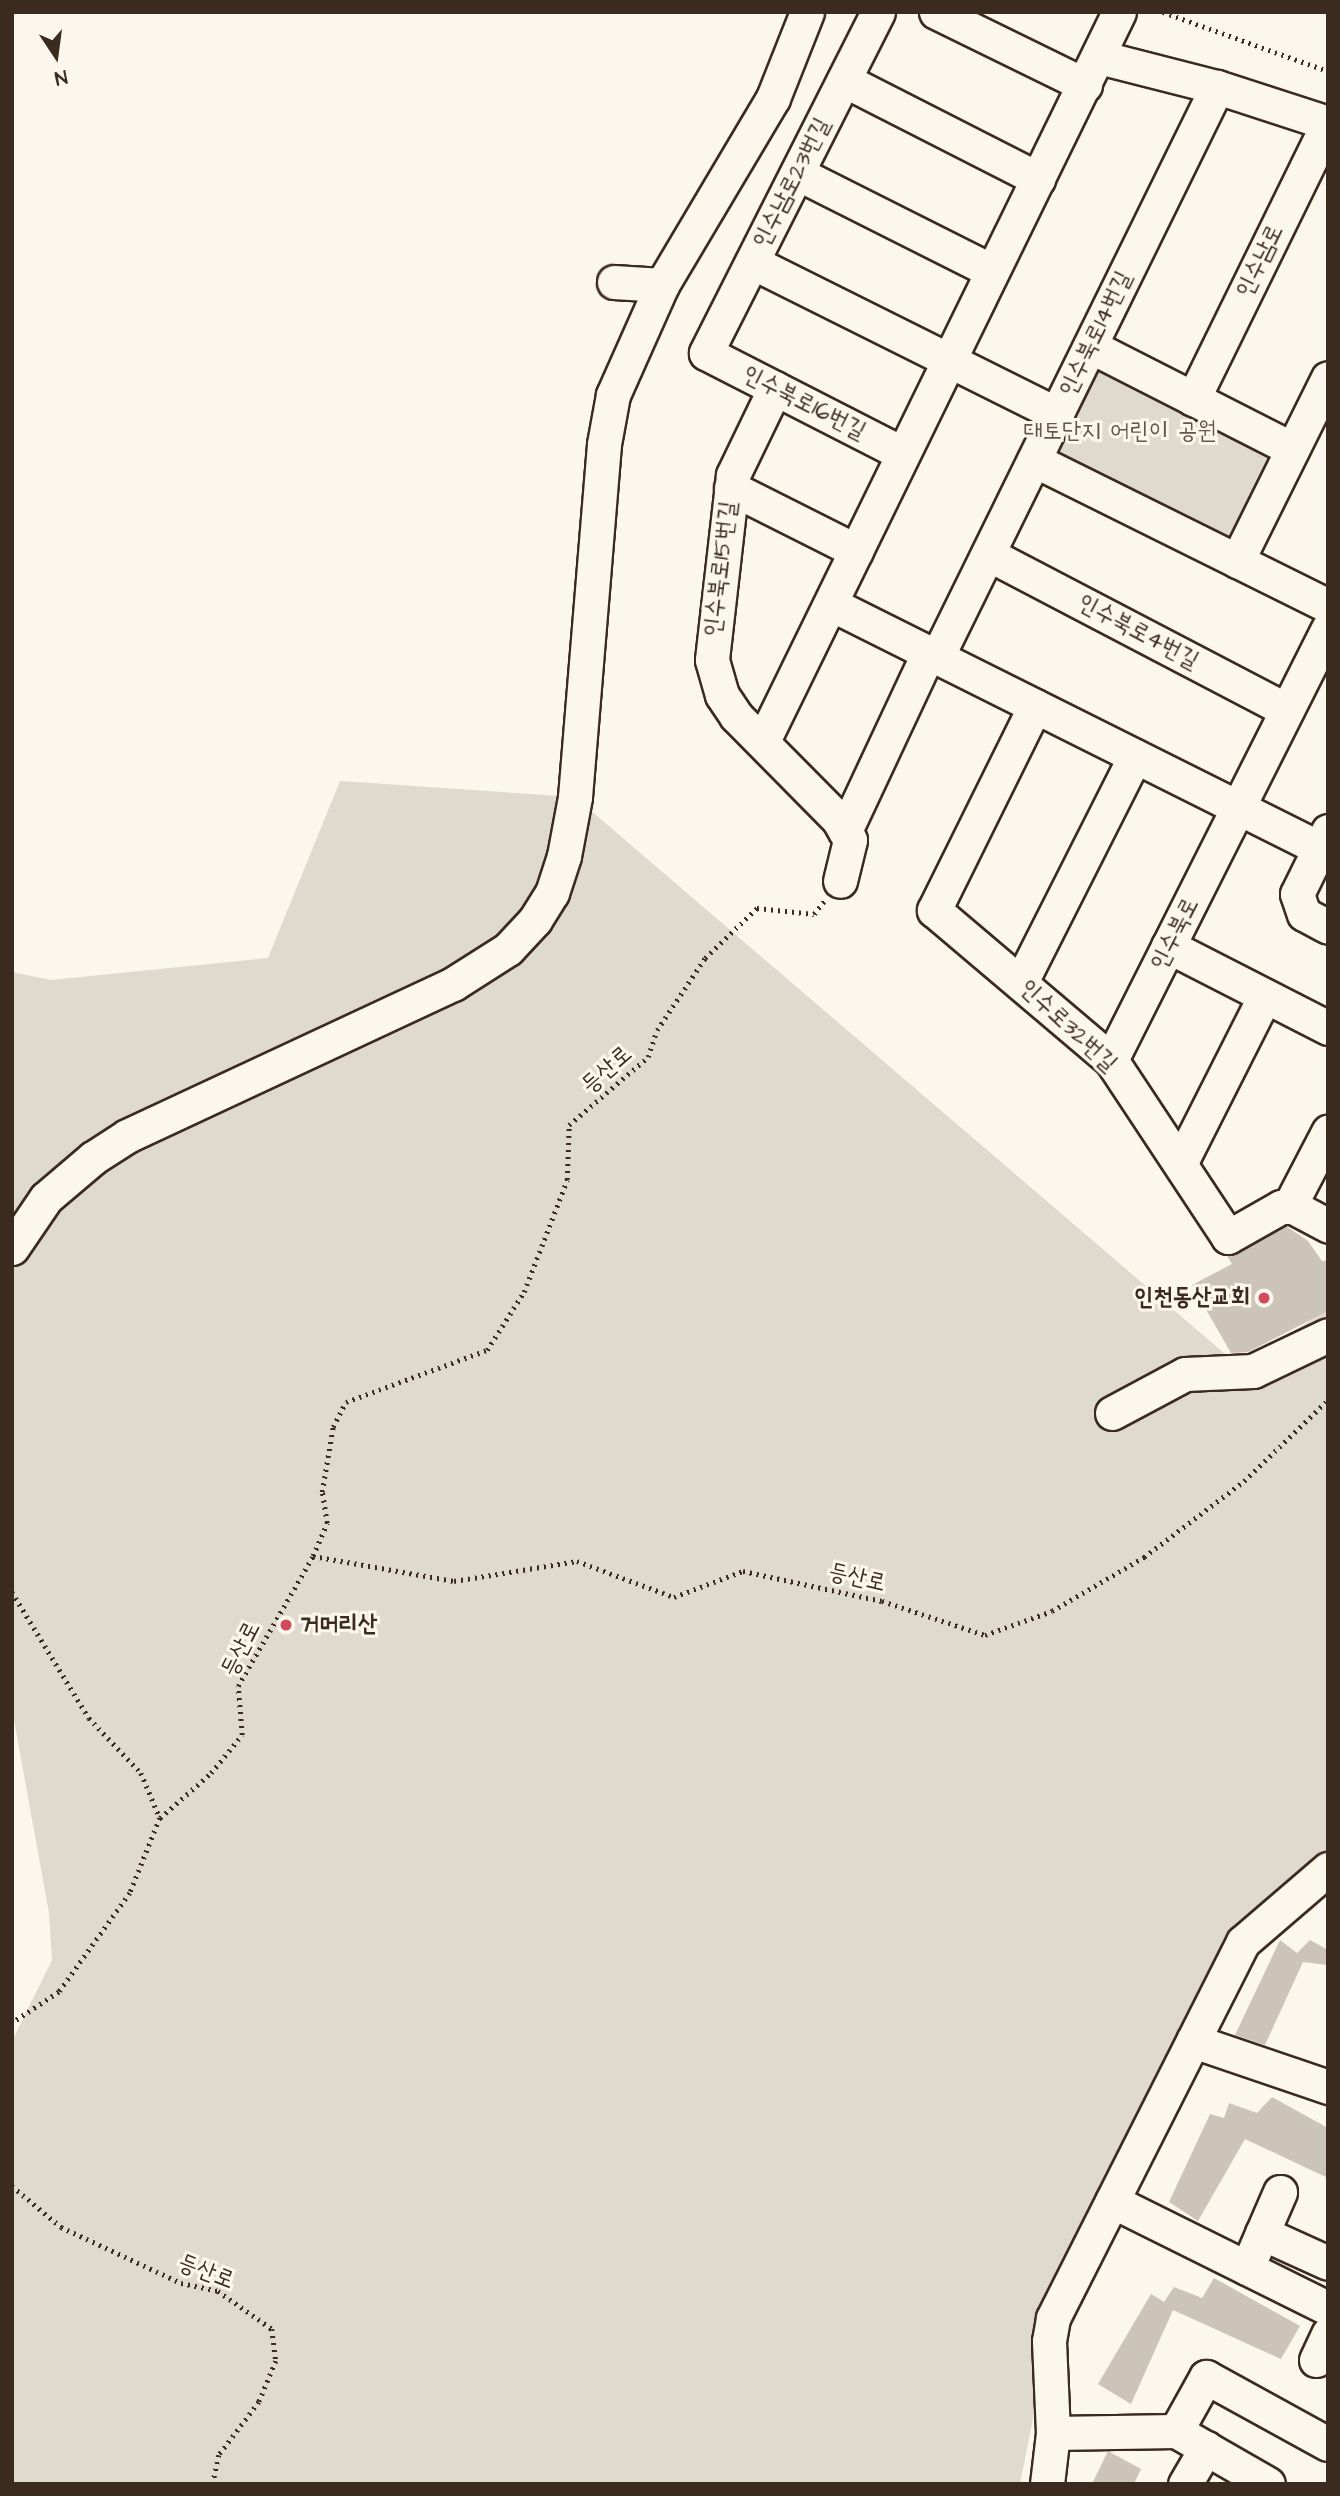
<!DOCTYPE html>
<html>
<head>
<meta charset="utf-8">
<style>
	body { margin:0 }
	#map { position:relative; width:1340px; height:2496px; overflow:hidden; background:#fbf7ec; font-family:"Architects Daughter","Poor Story",sans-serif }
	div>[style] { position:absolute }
	.green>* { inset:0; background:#dfd9ce; transform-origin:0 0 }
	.building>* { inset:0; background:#ccc4b9 }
	.path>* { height:4.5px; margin-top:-2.25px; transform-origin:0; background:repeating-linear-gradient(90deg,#3b2a1e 0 2px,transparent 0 7px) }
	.roads { filter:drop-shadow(2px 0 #3b2a1e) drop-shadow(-2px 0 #3b2a1e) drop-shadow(0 2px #3b2a1e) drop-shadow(0 -2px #3b2a1e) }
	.minor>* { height:33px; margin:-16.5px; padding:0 16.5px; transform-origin:16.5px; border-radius:16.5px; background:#fbf7ec }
	.dots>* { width:19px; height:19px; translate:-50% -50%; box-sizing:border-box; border:4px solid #fbf7ec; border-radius:50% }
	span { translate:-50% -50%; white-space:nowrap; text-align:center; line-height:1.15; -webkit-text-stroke:6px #fbf7ec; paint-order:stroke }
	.street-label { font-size:24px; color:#3b2a1e }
	.park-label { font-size:24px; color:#64564a }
	.poi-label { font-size:24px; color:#3b2a1e; font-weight:700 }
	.right { translate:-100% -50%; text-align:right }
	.left { translate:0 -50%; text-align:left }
	.frame { position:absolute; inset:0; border:14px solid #3b2a1e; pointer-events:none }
	.north { position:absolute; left:21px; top:21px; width:70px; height:70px; -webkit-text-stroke:5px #fbf7ec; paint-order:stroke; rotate:167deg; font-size:19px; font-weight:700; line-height:28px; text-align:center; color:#3b2a1e }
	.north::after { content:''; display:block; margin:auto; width:24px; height:32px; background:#3b2a1e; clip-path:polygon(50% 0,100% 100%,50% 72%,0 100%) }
</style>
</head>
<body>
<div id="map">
	<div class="green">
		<i style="left:1090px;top:346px;width:227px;height:127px;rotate:27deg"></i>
		<i style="clip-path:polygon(340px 781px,575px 797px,1238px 1365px,1328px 1310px,1328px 1876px,1259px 1928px,1053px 2318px,1020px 2484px,12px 2484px,12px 2041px,52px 1960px,49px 1913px,12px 1709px,12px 972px,51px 980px,268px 958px)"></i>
	</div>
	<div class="building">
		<i style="clip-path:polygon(1286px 1226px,1308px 1241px,1322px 1261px,1328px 1260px,1328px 1311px,1248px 1352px,1231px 1353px,1192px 1285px,1232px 1264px,1227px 1256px)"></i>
		<i style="clip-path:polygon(1280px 1940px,1297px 1953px,1310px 1940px,1328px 1950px,1328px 1965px,1303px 1962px,1265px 2045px,1235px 2035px)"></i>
		<i style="clip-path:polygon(1272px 2097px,1328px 2128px,1328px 2178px,1245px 2139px,1198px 2221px,1169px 2202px,1210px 2114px,1224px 2118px,1229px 2103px,1257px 2113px)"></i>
		<i style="clip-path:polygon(1214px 2278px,1300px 2326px,1281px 2359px,1173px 2310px,1131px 2404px,1098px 2384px,1151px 2294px,1164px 2302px,1174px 2287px,1202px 2298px)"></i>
		<i style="clip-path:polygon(1108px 2451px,1141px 2469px,1134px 2484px,1092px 2484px)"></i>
	</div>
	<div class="path">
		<i style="left:1163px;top:12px;width:175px;rotate:19.7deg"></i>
		<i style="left:313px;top:1556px;width:36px;rotate:-67deg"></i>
		<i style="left:327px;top:1523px;width:31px;rotate:-99deg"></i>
		<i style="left:322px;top:1492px;width:66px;rotate:-80.4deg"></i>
		<i style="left:333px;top:1427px;width:28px;rotate:-63deg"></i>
		<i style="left:346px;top:1402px;width:150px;rotate:-20.2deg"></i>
		<i style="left:487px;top:1350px;width:69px;rotate:-57.5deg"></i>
		<i style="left:524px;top:1292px;width:120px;rotate:-69deg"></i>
		<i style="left:567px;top:1180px;width:55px;rotate:-87.9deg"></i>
		<i style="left:569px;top:1125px;width:104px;rotate:-40.7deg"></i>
		<i style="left:648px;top:1057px;width:28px;rotate:-72deg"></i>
		<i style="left:657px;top:1030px;width:87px;rotate:-56.3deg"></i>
		<i style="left:705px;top:958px;width:72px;rotate:-43.9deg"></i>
		<i style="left:757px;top:908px;width:57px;rotate:6deg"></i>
		<i style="left:814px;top:914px;width:18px;rotate:-52deg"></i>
		<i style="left:12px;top:1592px;width:148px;rotate:58.6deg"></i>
		<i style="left:89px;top:1718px;width:76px;rotate:46.6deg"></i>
		<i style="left:141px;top:1773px;width:49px;rotate:67.1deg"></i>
		<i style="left:160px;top:1818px;width:81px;rotate:111.8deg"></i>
		<i style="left:130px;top:1893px;width:122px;rotate:125.6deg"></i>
		<i style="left:59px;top:1992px;width:56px;rotate:146.6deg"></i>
		<i style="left:160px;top:1818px;width:68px;rotate:-41.4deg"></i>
		<i style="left:211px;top:1773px;width:49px;rotate:-50.8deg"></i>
		<i style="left:242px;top:1735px;width:49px;rotate:-94.7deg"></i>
		<i style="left:238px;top:1686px;width:150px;rotate:-60deg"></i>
		<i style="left:313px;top:1556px;width:143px;rotate:10.1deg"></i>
		<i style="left:454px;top:1581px;width:125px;rotate:-9.2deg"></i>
		<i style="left:577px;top:1561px;width:103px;rotate:20.4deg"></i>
		<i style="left:674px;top:1597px;width:74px;rotate:-20.6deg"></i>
		<i style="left:743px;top:1571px;width:142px;rotate:12.2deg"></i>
		<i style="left:882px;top:1601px;width:108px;rotate:18.3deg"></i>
		<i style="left:985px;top:1635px;width:71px;rotate:-19.7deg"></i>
		<i style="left:1052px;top:1611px;width:107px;rotate:-30.4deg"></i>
		<i style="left:1144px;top:1557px;width:126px;rotate:-37.2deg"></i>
		<i style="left:1244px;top:1481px;width:117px;rotate:-44deg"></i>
		<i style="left:12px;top:2186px;width:64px;rotate:39.9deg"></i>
		<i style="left:61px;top:2227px;width:132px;rotate:25deg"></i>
		<i style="left:181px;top:2283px;width:38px;rotate:12deg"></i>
		<i style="left:218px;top:2291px;width:66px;rotate:35.1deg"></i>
		<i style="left:272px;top:2329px;width:32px;rotate:83deg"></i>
		<i style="left:276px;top:2361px;width:44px;rotate:112.5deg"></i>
		<i style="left:259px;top:2402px;width:66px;rotate:127deg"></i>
		<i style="left:219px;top:2455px;width:30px;rotate:102deg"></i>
	</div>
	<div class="roads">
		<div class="minor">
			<i style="left:878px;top:12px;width:382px;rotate:116.8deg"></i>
			<i style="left:706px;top:353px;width:219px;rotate:27.1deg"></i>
			<i style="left:936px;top:12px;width:166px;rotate:26.1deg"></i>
			<i style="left:1099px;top:57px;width:122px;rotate:14.3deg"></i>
			<i style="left:1217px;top:87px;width:117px;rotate:18deg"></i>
			<i style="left:844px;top:80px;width:218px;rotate:27deg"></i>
			<i style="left:797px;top:173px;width:218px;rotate:26.7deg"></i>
			<i style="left:752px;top:262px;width:341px;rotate:26.5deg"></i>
			<i style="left:614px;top:282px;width:48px;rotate:3.6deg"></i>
			<i style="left:1090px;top:346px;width:227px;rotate:27deg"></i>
			<i style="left:775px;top:388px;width:97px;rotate:115.8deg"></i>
			<i style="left:733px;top:475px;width:186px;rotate:96.5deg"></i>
			<i style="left:712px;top:660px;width:36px;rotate:74deg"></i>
			<i style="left:722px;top:695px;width:25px;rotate:56deg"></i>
			<i style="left:736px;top:716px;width:145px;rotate:45.3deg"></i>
			<i style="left:838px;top:819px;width:24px;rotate:60deg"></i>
			<i style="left:850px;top:840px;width:42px;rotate:103.7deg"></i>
			<i style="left:1193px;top:399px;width:307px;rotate:-63.9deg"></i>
			<i style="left:1034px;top:460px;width:328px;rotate:26.4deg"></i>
			<i style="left:731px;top:488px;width:140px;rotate:26.7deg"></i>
			<i style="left:988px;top:554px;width:337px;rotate:27.6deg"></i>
			<i style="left:1237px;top:561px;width:204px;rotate:-63.6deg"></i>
			<i style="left:831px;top:604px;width:546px;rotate:26.57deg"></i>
			<i style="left:937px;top:657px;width:635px;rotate:-63.84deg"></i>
			<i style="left:1035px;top:706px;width:228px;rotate:116.3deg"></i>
			<i style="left:934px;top:910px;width:232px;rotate:40.3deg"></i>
			<i style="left:1111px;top:1060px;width:212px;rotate:56.5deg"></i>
			<i style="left:1228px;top:1237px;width:61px;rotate:-29.5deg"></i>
			<i style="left:1281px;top:1207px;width:12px"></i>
			<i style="left:1293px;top:1207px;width:40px;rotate:28deg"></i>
			<i style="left:763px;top:741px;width:811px;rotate:-63.97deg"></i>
			<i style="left:845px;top:831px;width:198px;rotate:-64.9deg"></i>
			<i style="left:1328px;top:831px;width:70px;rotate:116.2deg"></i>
			<i style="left:1297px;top:894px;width:21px;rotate:71deg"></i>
			<i style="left:1304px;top:914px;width:27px;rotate:28deg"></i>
			<i style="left:1168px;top:946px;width:180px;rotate:27.1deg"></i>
			<i style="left:1021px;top:982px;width:253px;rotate:-63.2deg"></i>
			<i style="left:1111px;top:1060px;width:483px;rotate:-63.3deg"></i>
			<i style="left:1181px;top:1162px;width:186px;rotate:-63.2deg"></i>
			<i style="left:1289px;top:1207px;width:85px;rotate:-62.5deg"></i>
			<i style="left:12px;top:1248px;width:60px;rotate:-55.8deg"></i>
			<i style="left:46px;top:1198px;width:62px;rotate:-40.4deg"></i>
			<i style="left:93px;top:1158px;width:40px;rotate:-32.9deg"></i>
			<i style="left:127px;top:1136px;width:360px;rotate:-25deg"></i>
			<i style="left:453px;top:984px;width:65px;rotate:-32.5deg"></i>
			<i style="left:508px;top:949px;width:40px;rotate:-47deg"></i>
			<i style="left:535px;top:920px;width:32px;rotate:-58deg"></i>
			<i style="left:552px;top:893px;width:39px;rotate:-72deg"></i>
			<i style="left:564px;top:856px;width:60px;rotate:-79.4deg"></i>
			<i style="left:575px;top:797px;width:354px;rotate:-85.3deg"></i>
			<i style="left:604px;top:444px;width:50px;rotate:-79.6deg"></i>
			<i style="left:613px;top:395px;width:120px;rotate:-66deg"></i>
			<i style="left:662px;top:285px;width:217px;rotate:-59.3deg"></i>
			<i style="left:773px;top:98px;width:92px;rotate:-68.4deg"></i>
			<i style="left:1112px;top:1413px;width:83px;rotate:-28.1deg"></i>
			<i style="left:1185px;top:1374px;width:68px;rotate:-2.5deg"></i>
			<i style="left:1253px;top:1371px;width:83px;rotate:-25.6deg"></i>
			<i style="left:1193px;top:2041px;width:143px;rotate:18.8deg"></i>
			<i style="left:1112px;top:2201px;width:241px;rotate:26.4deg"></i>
			<i style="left:1262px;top:2233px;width:72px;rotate:24.4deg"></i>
			<i style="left:1247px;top:2268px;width:83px;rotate:-66.5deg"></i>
			<i style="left:1316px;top:2360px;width:29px;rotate:-65deg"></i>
			<i style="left:1176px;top:2431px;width:62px;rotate:-60.9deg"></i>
			<i style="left:1206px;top:2377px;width:139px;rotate:28.8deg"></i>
			<i style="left:1053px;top:2433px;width:123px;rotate:-0.9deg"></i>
			<i style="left:1176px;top:2431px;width:106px;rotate:29.9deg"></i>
			<i style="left:1047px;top:2484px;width:51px;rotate:-83.3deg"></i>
			<i style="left:1053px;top:2433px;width:92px;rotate:-92.5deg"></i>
			<i style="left:1049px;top:2341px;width:23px;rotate:-80deg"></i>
			<i style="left:1053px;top:2318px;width:421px;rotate:-63.2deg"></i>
			<i style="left:1243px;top:1942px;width:112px;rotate:-40.7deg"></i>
			<i style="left:1185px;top:2484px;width:42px;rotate:-59.7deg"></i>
		</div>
	</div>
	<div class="dots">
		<i style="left:1264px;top:1298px;background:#d1495b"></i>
		<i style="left:286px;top:1625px;background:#d1495b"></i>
	</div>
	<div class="street-label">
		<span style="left:792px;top:183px;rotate:-63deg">인수남로23번길</span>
		<span style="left:1260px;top:261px;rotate:-64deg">인수남로</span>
		<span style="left:1096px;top:334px;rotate:-64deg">인수북로14번길</span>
		<span style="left:804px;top:403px;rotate:27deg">인수북로16번길</span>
		<span style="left:721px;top:569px;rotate:-83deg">인수북로15번길</span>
		<span style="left:1138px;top:632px;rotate:28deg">인수북로4번길</span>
		<span style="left:1175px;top:934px;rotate:-63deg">인수북로</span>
		<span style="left:1068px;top:1026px;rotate:43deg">인수로32번길</span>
		<span style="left:607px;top:1070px;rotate:-41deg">등산로</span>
		<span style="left:857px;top:1578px;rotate:13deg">등산로</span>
		<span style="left:241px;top:1649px;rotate:-63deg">등산로</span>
		<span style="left:206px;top:2272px;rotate:21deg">등산로</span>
	</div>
	<div class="park-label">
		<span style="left:1120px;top:432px">대토단지 어린이 공원</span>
	</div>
	<div class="poi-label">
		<span class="right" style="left:1250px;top:1298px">인천동산교회</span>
		<span class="left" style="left:300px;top:1625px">거머리산</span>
	</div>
	<div class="frame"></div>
	<div class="north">N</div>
</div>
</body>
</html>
